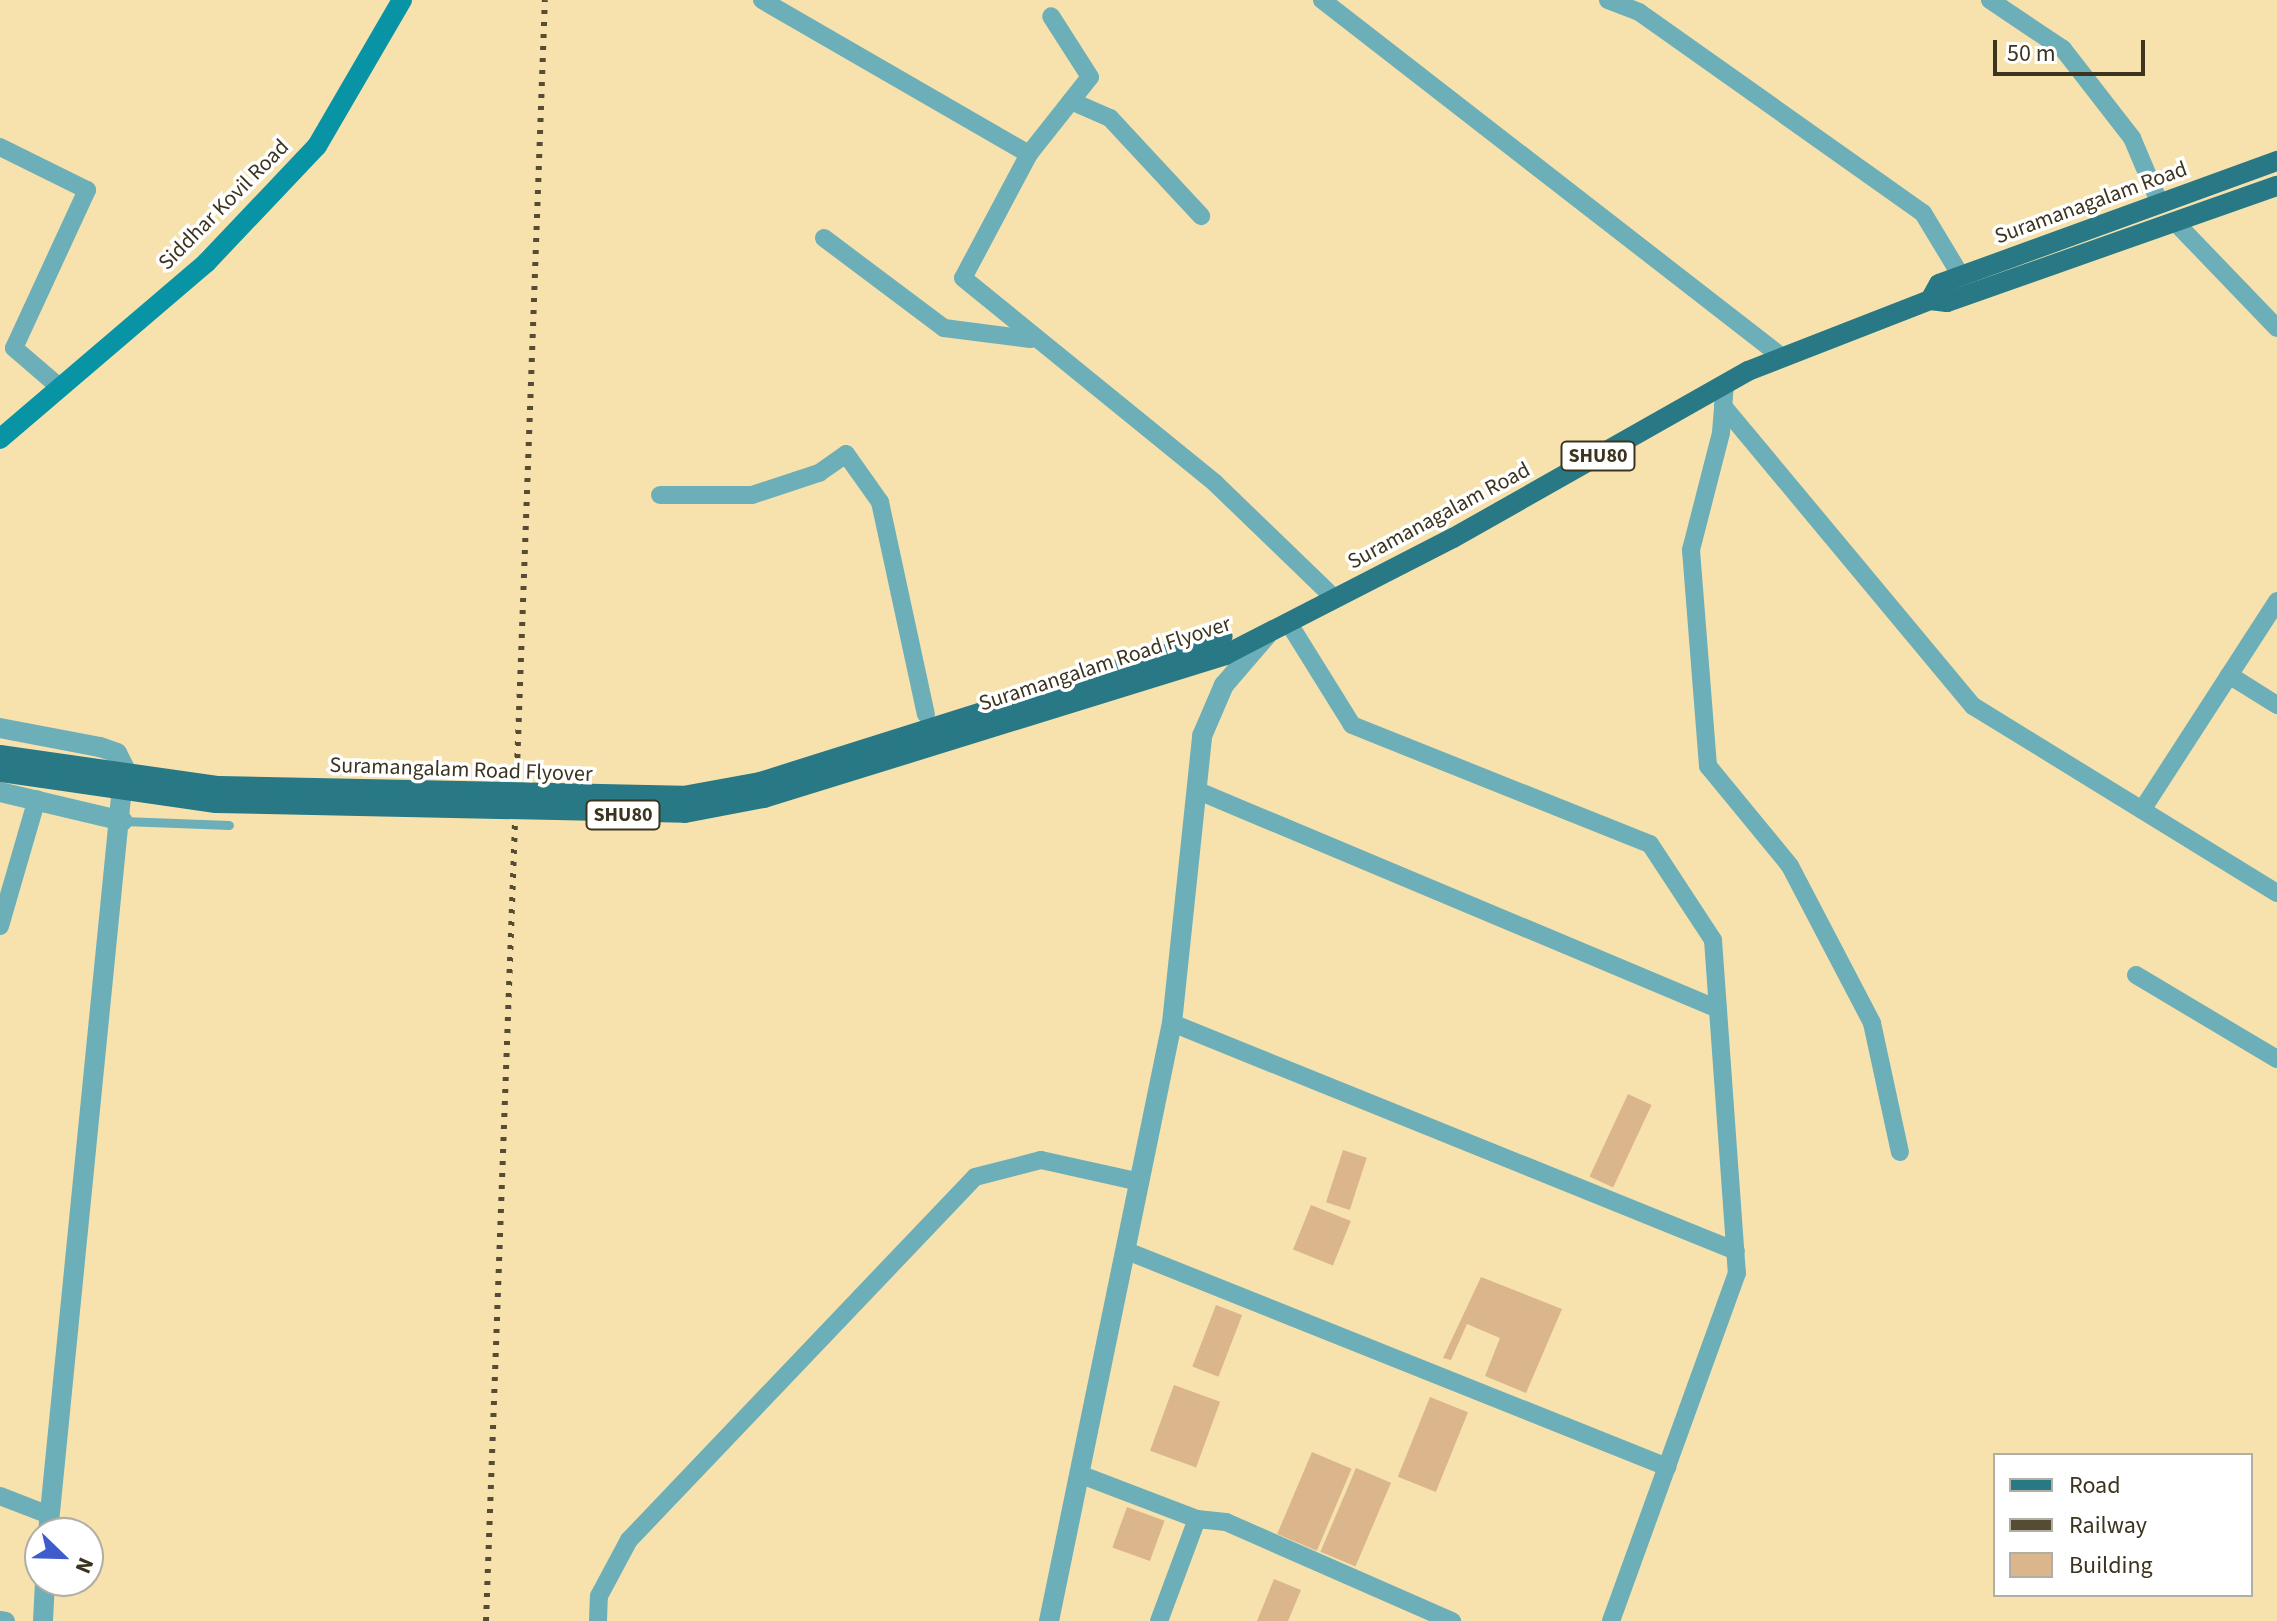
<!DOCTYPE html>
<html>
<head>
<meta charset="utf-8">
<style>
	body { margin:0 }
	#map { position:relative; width:2277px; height:1621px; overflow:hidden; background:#f7e2ae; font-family:"Source Sans 3",sans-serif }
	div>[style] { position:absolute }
	.building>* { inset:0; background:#dbb58c; transform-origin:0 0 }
	.service>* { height:9px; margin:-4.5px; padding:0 4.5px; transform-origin:4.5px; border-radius:4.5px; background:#6dafb9 }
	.minor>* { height:18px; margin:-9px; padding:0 9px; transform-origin:9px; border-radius:9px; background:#6dafb9 }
	.tertiary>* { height:20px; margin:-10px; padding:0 10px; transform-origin:10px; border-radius:10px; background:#6dafb9 }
	.secondary>* { height:20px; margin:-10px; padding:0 10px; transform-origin:10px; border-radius:10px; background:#0894a4 }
	.primary>* { height:20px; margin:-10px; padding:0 10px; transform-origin:10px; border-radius:10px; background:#287985 }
	.rail>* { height:6px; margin-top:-3px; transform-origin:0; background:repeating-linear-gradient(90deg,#564c33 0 4px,transparent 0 12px) }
	.primary-bridge>* { height:20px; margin:-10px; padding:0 10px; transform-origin:10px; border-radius:10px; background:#287985 }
	span { translate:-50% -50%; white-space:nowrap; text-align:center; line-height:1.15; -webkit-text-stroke:7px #fff; paint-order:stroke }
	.shield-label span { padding:2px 6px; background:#fff; border:2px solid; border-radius:6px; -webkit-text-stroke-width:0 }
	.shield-label { font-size:20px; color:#3c341f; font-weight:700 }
	.street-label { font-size:22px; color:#3c341f }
	.legend { position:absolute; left:1993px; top:1453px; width:260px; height:144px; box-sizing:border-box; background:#fff; border:2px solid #b1aea5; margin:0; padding:10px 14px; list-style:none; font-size:24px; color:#3c341f }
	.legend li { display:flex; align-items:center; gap:16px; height:40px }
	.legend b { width:40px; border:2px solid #b1aea5 }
	.north { position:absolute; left:24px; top:1517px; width:80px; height:80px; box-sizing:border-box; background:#fff; border:2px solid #b1aea5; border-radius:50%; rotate:113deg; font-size:22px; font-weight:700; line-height:32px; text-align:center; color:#3c341f }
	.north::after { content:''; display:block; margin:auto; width:28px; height:36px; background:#3e5cce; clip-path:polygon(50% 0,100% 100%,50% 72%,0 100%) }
	.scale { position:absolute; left:1993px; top:40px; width:152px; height:36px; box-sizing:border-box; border:4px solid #3c341f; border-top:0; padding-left:10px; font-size:24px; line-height:28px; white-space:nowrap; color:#3c341f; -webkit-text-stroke:6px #fff; paint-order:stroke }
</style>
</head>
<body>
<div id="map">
	<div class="building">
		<i style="left:1628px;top:1094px;width:26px;height:91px;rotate:25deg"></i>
		<i style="left:1343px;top:1150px;width:25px;height:55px;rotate:18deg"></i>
		<i style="left:1311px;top:1205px;width:43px;height:48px;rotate:22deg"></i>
		<i style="clip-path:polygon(1481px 1277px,1562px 1309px,1526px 1393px,1485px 1376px,1500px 1338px,1467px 1324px,1451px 1360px,1443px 1358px)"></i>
		<i style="left:1216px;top:1305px;width:28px;height:66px;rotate:21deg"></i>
		<i style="left:1174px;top:1385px;width:49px;height:70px;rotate:20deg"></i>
		<i style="left:1430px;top:1397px;width:41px;height:86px;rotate:22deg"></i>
		<i style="left:1312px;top:1452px;width:43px;height:89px;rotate:23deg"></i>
		<i style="left:1356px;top:1468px;width:38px;height:91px;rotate:23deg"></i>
		<i style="left:1127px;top:1507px;width:40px;height:43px;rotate:20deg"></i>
		<i style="clip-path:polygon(1274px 1579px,1301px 1590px,1288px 1621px,1257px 1621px)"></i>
	</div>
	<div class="service">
		<i style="left:123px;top:821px;width:106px;rotate:2.2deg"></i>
	</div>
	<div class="minor">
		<i style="left:762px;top:0;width:308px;rotate:30deg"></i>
		<i style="left:1029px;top:154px;width:140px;rotate:118deg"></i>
		<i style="left:963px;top:278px;width:325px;rotate:39.1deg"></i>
		<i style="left:1215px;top:483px;width:167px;rotate:44deg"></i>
		<i style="left:1322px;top:0;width:582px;rotate:37.81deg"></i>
		<i style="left:1608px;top:0;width:33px;rotate:21deg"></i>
		<i style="left:1639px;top:12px;width:348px;rotate:35.3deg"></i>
		<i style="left:1923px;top:213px;width:74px;rotate:58.9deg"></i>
		<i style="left:1990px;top:0;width:88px;rotate:33.9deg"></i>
		<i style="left:2063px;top:49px;width:113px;rotate:52.2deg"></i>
		<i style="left:2132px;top:138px;width:72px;rotate:67deg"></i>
		<i style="left:1071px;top:101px;width:43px;rotate:23.6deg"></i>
		<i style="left:1110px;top:118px;width:134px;rotate:47.1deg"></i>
		<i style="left:0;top:147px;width:97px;rotate:26.3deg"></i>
		<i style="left:87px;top:190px;width:174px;rotate:114.8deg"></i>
		<i style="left:14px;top:348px;width:55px;rotate:40.6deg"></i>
		<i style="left:1029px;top:154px;width:98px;rotate:-51.6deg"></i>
		<i style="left:1090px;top:77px;width:72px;rotate:-122.6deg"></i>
		<i style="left:2175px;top:222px;width:147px;rotate:46.1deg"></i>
		<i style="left:824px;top:238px;width:150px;rotate:36.9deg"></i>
		<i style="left:944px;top:328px;width:87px;rotate:7.3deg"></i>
		<i style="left:1725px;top:384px;width:49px;rotate:94.7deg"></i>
		<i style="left:1721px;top:433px;width:121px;rotate:104.4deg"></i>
		<i style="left:1691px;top:550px;width:217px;rotate:85.5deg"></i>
		<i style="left:1708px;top:766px;width:129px;rotate:50.6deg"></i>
		<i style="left:1790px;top:866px;width:177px;rotate:62.4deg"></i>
		<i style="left:1872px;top:1023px;width:132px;rotate:77.8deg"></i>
		<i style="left:1723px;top:406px;width:391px;rotate:50.2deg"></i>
		<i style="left:1973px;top:706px;width:357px;rotate:31.6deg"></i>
		<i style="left:660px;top:495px;width:92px"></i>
		<i style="left:752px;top:495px;width:71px;rotate:-18.2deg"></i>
		<i style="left:819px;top:473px;width:33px;rotate:-35deg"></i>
		<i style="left:846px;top:454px;width:59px;rotate:54.7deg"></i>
		<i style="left:880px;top:502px;width:217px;rotate:77.8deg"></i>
		<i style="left:1288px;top:622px;width:121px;rotate:58.1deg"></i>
		<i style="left:1352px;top:725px;width:321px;rotate:21.8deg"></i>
		<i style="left:1650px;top:844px;width:115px;rotate:56.7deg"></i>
		<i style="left:1713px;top:940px;width:334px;rotate:85.9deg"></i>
		<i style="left:1737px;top:1273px;width:370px;rotate:109.9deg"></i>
		<i style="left:2229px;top:675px;width:57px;rotate:32deg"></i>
		<i style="left:1196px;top:790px;width:566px;rotate:22.76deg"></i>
		<i style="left:2142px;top:810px;width:249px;rotate:-57.1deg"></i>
		<i style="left:0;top:926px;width:132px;rotate:-73.8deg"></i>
		<i style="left:2136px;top:975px;width:164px;rotate:30.8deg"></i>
		<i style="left:1172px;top:1023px;width:608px;rotate:22.01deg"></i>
		<i style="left:1127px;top:1251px;width:582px;rotate:21.8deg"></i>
		<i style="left:1079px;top:1474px;width:126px;rotate:20.9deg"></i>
		<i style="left:1197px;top:1519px;width:109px;rotate:110.4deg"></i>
		<i style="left:0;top:1496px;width:53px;rotate:21.2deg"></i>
		<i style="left:1197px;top:1519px;width:29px;rotate:6deg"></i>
		<i style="left:1226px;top:1522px;width:247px;rotate:23.7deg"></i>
		<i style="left:0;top:1620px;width:6px;rotate:9deg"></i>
		<i style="left:598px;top:1621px;width:25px;rotate:-88deg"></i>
		<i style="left:599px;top:1596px;width:64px;rotate:-61.8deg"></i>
		<i style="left:629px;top:1540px;width:501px;rotate:-46.37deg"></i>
		<i style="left:975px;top:1177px;width:68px;rotate:-14.4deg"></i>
		<i style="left:1041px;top:1160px;width:101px;rotate:12.5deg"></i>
	</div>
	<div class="tertiary">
		<i style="left:0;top:728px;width:102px;rotate:10.8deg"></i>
		<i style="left:100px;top:747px;width:18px;rotate:19deg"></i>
		<i style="left:117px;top:753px;width:16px;rotate:63deg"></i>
		<i style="left:124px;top:767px;width:770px;rotate:95.67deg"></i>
		<i style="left:0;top:792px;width:126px;rotate:13.3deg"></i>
		<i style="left:43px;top:1621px;width:40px;rotate:-87.1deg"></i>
		<i style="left:1049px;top:1621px;width:611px;rotate:-78.38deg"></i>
		<i style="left:1172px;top:1023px;width:289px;rotate:-84deg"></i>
		<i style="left:1202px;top:736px;width:56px;rotate:-66.7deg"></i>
		<i style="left:1224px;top:685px;width:66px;rotate:-49.3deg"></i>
	</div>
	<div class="secondary">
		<i style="left:0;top:439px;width:271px;rotate:-40.5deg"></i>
		<i style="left:206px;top:263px;width:161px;rotate:-46.5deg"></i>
		<i style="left:317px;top:146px;width:169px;rotate:-59.8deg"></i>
	</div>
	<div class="primary">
		<i style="left:1930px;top:300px;width:18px;rotate:-61deg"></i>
		<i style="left:1939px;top:284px;width:360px;rotate:-20deg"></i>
		<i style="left:1225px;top:655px;width:256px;rotate:-27.2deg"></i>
		<i style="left:1453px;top:538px;width:339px;rotate:-29.5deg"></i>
		<i style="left:1748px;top:371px;width:195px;rotate:-21.3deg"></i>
		<i style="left:1930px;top:300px;width:17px;rotate:7deg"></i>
		<i style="left:1947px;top:302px;width:350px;rotate:-19.4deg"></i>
	</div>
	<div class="rail">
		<i style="left:486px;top:1621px;width:1622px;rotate:-87.92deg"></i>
	</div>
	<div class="primary-bridge">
		<i style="left:0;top:755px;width:221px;rotate:8.1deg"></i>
		<i style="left:219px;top:786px;width:464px;rotate:1.2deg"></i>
		<i style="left:683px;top:796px;width:78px;rotate:-10.3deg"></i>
		<i style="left:760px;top:782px;width:485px;rotate:-17.5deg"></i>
		<i style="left:0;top:772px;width:218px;rotate:8.2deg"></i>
		<i style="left:216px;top:803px;width:469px;rotate:1.2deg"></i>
		<i style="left:685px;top:813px;width:80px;rotate:-10.8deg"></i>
		<i style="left:764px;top:798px;width:483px;rotate:-17.2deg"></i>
	</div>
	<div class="shield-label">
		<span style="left:1598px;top:456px">SHU80</span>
		<span style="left:623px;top:815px">SHU80</span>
	</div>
	<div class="street-label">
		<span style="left:2091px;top:203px;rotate:-20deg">Suramanagalam Road</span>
		<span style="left:224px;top:205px;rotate:-45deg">Siddhar Kovil Road</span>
		<span style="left:1439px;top:516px;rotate:-28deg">Suramanagalam Road</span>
		<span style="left:1105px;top:664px;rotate:-18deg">Suramangalam Road Flyover</span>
		<span style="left:461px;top:770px;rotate:2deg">Suramangalam Road Flyover</span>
	</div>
	<ul class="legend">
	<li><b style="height:10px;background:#287985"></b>Road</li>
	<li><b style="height:10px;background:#564c33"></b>Railway</li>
	<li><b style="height:22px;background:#dbb58c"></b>Building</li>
	</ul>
	<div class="north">N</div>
	<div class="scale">50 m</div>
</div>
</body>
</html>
